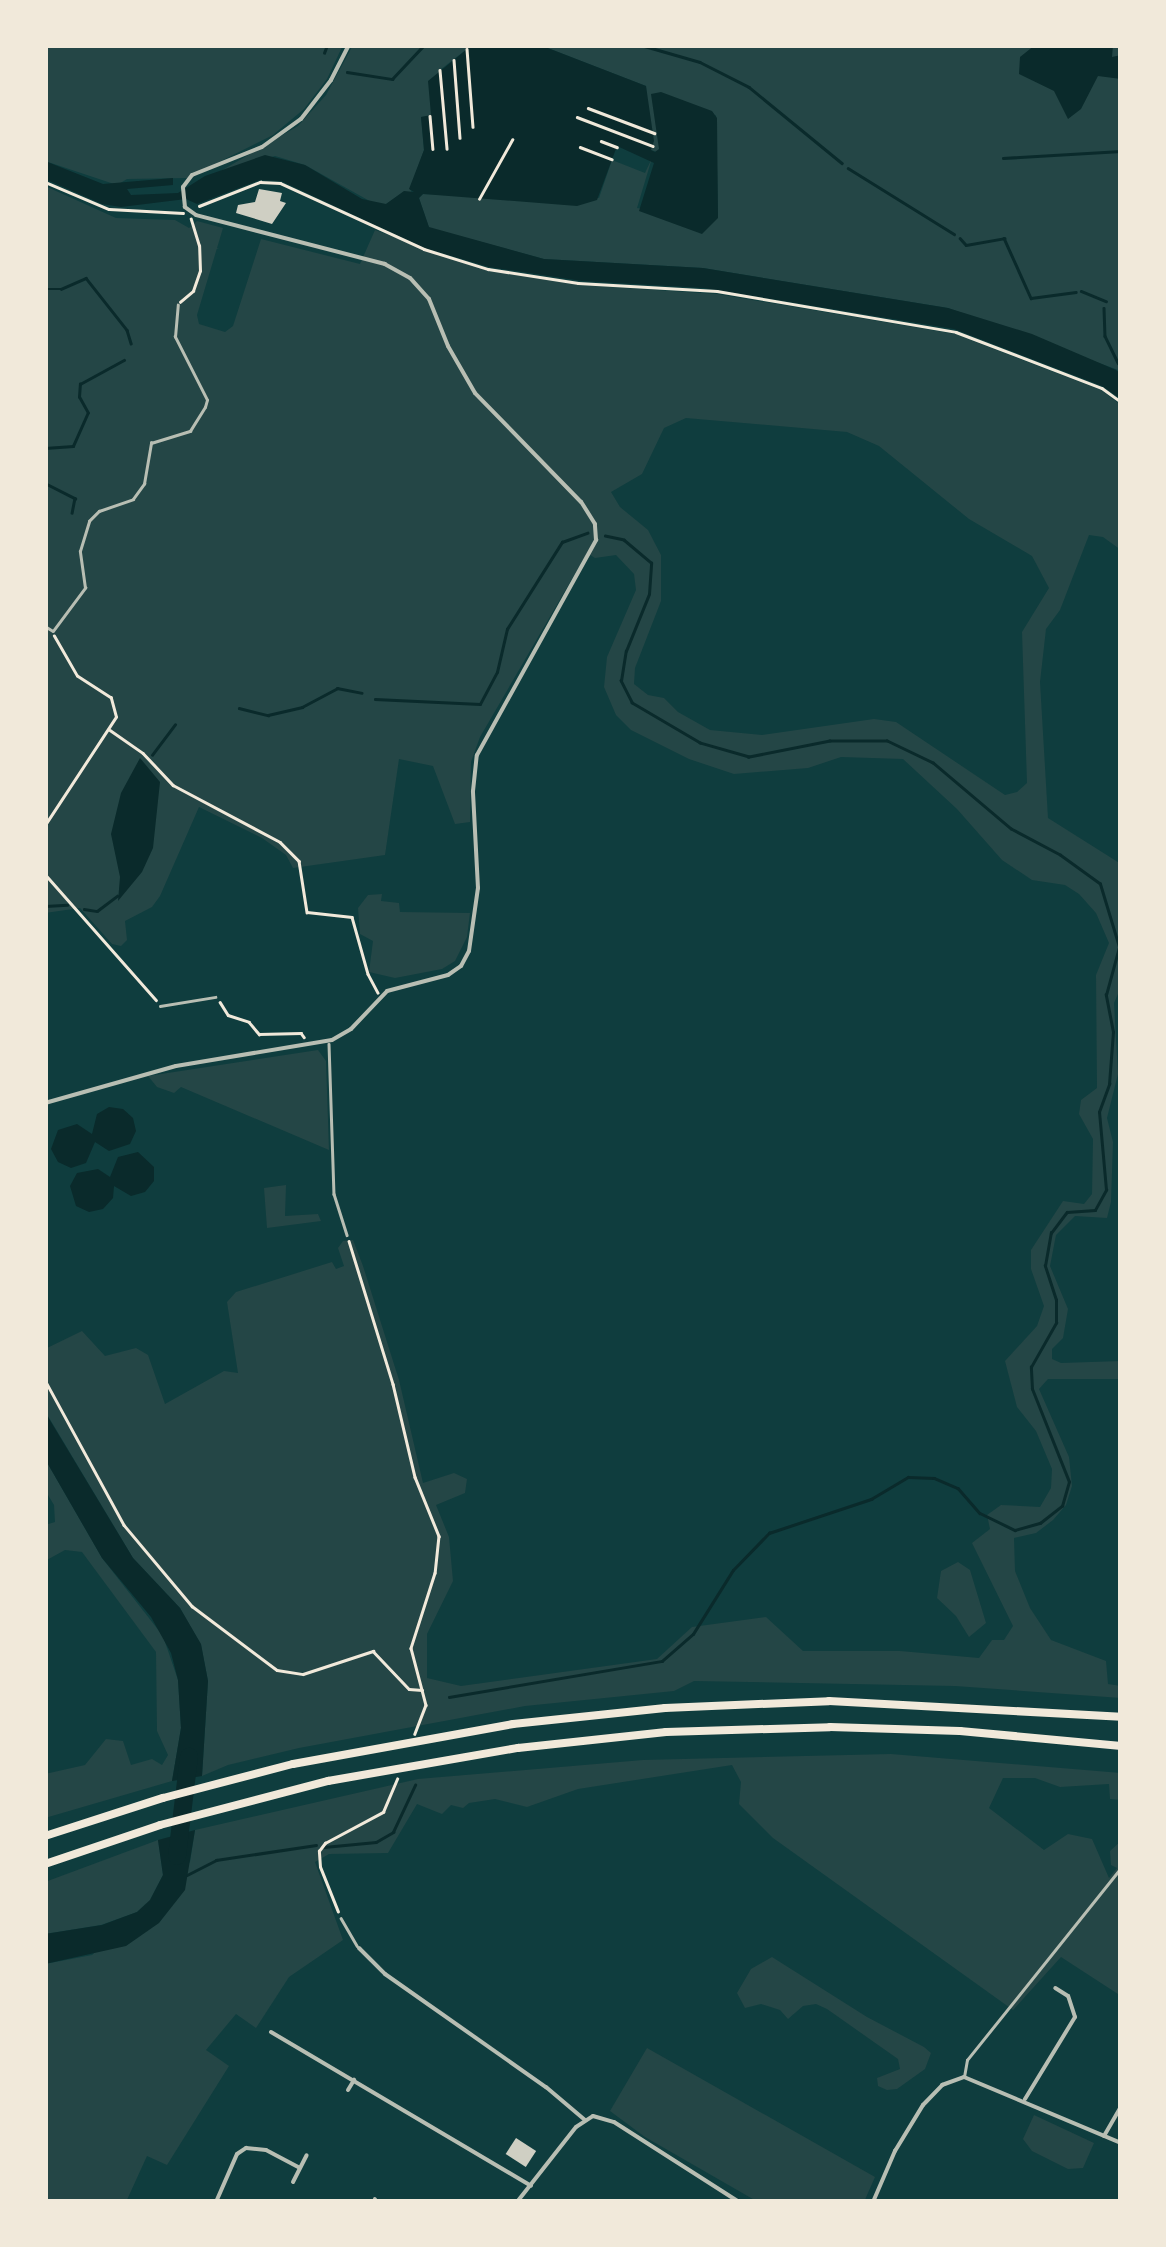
<!DOCTYPE html>
<html>
<head>
<meta charset="utf-8">
<style>
	body { margin:0 }
	#map { position:relative; width:1166px; height:2247px; overflow:hidden; background:#0f3d3e; font-family:"DM Sans",sans-serif }
	div>[style] { position:absolute }
	.green>* { inset:0; background:#244646 }
	.water>* { inset:0; background:#0a2a2b }
	.stream>* { height:2.5px; margin:-1.25px; padding:0 1.25px; transform-origin:1.25px; border-radius:1.25px; background:#0a2a2b }
	.river>* { height:18px; margin:-9px; padding:0 9px; transform-origin:9px; border-radius:9px; background:#0a2a2b }
	.building>* { inset:0; background:#cfcfc3; transform-origin:0 0 }
	.path>* { height:2.5px; margin:-1.25px; padding:0 1.25px; transform-origin:1.25px; border-radius:1.25px; background:#f1e9da }
	.service>* { height:2.5px; margin:-1.25px; padding:0 1.25px; transform-origin:1.25px; border-radius:1.25px; background:#b8beb3 }
	.minor>* { height:4px; margin:-2px; padding:0 2px; transform-origin:2px; border-radius:2px; background:#b8beb3 }
	.motorway>* { height:8px; margin:-4px; padding:0 4px; transform-origin:4px; border-radius:4px; background:#f1e9da }
	span { translate:-50% -50%; white-space:nowrap; text-align:center; line-height:1.15; -webkit-text-stroke:8px #f1e9da; paint-order:stroke }
	.frame { position:absolute; inset:0; border:48px solid #f1e9da; pointer-events:none }
</style>
</head>
<body>
<div id="map">
	<div class="green">
		<i style="clip-path:polygon(45px 45px,343px 45px,327px 79px,304px 109px,273px 135px,187px 178px,127px 179px,117px 185px,45px 161px)"></i>
		<i style="clip-path:polygon(353px 45px,472px 45px,440px 70px,431px 116px,421px 117px,424px 150px,410px 189px,413px 195px,404px 192px,386px 204px,375px 204px,305px 165px,275px 156px,219px 172px,298px 126px,326px 95px)"></i>
		<i style="clip-path:polygon(540px 45px,1121px 45px,1121px 371px,948px 308px,703px 268px,544px 259px,429px 228px,419px 198px,423px 194px,599px 198px,612px 160px,645px 173px,652px 158px,637px 208px,718px 218px,716px 115px,658px 152px,650px 150px,646px 86px)"></i>
		<i style="clip-path:polygon(evenodd,45px 186px,116px 218px,175px 220px,189px 228px,197px 221px,223px 228px,197px 315px,199px 324px,225px 332px,233px 326px,261px 239px,360px 264px,375px 230px,488px 271px,579px 285px,717px 294px,955px 334px,1101px 390px,1121px 405px,1121px 550px,1103px 537px,1089px 535px,1060px 610px,1046px 629px,1040px 682px,1048px 818px,1121px 864px,1121px 987px,1114px 1003px,1118px 1074px,1107px 1118px,1113px 1142px,1111px 1202px,1107px 1218px,1075px 1216px,1056px 1235px,1050px 1266px,1068px 1309px,1063px 1338px,1052px 1349px,1052px 1359px,1061px 1363px,1121px 1361px,1121px 1379px,1048px 1379px,1039px 1389px,1069px 1457px,1072px 1486px,1066px 1505px,1053px 1520px,1036px 1533px,1014px 1538px,1015px 1571px,1030px 1608px,1051px 1640px,1106px 1661px,1108px 1684px,1121px 1686px,1121px 1698px,955px 1686px,694px 1681px,674px 1691px,525px 1706px,299px 1748px,228px 1765px,202px 1776px,208px 1681px,201px 1645px,180px 1608px,133px 1558px,45px 1411px,45px 1349px,82px 1331px,105px 1356px,136px 1348px,148px 1355px,165px 1404px,224px 1371px,238px 1373px,227px 1302px,236px 1292px,332px 1262px,336px 1269px,344px 1266px,338px 1248px,343px 1241px,353px 1240px,363px 1266px,399px 1380px,423px 1483px,454px 1473px,467px 1479px,465px 1493px,436px 1505px,449px 1537px,453px 1581px,427px 1634px,427px 1678px,461px 1686px,657px 1659px,692px 1627px,766px 1617px,803px 1651px,900px 1651px,979px 1658px,992px 1640px,1004px 1640px,1013px 1626px,972px 1543px,990px 1529px,987px 1515px,1001px 1505px,1040px 1507px,1051px 1488px,1052px 1469px,1036px 1431px,1017px 1407px,1005px 1361px,1037px 1326px,1044px 1306px,1031px 1269px,1031px 1250px,1063px 1201px,1084px 1204px,1092px 1194px,1093px 1139px,1079px 1114px,1081px 1100px,1097px 1088px,1096px 975px,1109px 943px,1096px 913px,1079px 894px,1065px 885px,1032px 880px,1002px 860px,957px 809px,903px 759px,841px 757px,808px 768px,734px 774px,689px 759px,631px 730px,616px 715px,604px 687px,607px 657px,636px 590px,634px 574px,616px 555px,595px 558px,587px 553px,480px 737px,471px 762px,470px 822px,455px 824px,433px 766px,399px 759px,385px 855px,293px 868px,286px 855px,262px 838px,199px 807px,160px 896px,152px 907px,125px 921px,127px 940px,121px 946px,112px 944px,80px 908px,45px 913px,45px 186px,686px 418px,847px 432px,879px 446px,969px 519px,1032px 556px,1049px 588px,1022px 632px,1027px 783px,1017px 792px,1005px 795px,896px 722px,874px 719px,762px 735px,710px 730px,678px 712px,664px 698px,648px 695px,634px 684px,635px 668px,661px 601px,661px 555px,648px 530px,620px 507px,611px 492px,642px 474px,664px 428px,686px 418px)"></i>
		<i style="clip-path:polygon(382px 894px,381px 901px,399px 903px,400px 912px,470px 913px,467px 937px,455px 961px,442px 969px,395px 978px,369px 972px,373px 941px,360px 934px,358px 908px,368px 895px)"></i>
		<i style="clip-path:polygon(318px 1050px,326px 1061px,329px 1150px,181px 1087px,174px 1093px,157px 1087px,148px 1076px)"></i>
		<i style="clip-path:polygon(286px 1185px,285px 1216px,318px 1214px,321px 1221px,267px 1228px,264px 1188px)"></i>
		<i style="clip-path:polygon(45px 1459px,102px 1558px,163px 1636px,178px 1680px,181px 1728px,172px 1781px,45px 1818px,45px 1774px,85px 1765px,106px 1739px,123px 1741px,131px 1765px,152px 1759px,162px 1765px,168px 1755px,157px 1731px,156px 1652px,82px 1552px,65px 1550px,45px 1561px,45px 1525px,55px 1522px,54px 1505px,45px 1490px)"></i>
		<i style="clip-path:polygon(958px 1562px,970px 1570px,986px 1623px,969px 1637px,956px 1616px,937px 1598px,941px 1571px)"></i>
		<i style="clip-path:polygon(891px 1754px,1121px 1773px,1121px 1800px,1110px 1799px,1109px 1784px,1060px 1787px,1035px 1778px,1003px 1778px,989px 1808px,1044px 1850px,1068px 1834px,1092px 1839px,1109px 1878px,1117px 1868px,1111px 1865px,1110px 1851px,1121px 1841px,1121px 1996px,1061px 1957px,1013px 2010px,773px 1838px,739px 1804px,741px 1782px,732px 1765px,578px 1789px,527px 1807px,495px 1799px,469px 1803px,463px 1808px,451px 1805px,442px 1814px,417px 1804px,388px 1853px,329px 1854px,315px 1862px,343px 1940px,289px 1977px,256px 2028px,236px 2014px,206px 2050px,229px 2066px,167px 2165px,147px 2156px,126px 2202px,45px 2202px,45px 1964px,92px 1955px,190px 1862px,195px 1830px,418px 1779px,643px 1760px)"></i>
		<i style="clip-path:polygon(158px 1840px,163px 1875px,150px 1900px,137px 1912px,101px 1925px,45px 1934px,45px 1882px)"></i>
		<i style="clip-path:polygon(772px 1957px,867px 2017px,924px 2047px,931px 2053px,925px 2069px,897px 2089px,887px 2090px,878px 2086px,877px 2078px,900px 2069px,898px 2059px,827px 2009px,816px 2004px,803px 2006px,788px 2019px,780px 2010px,761px 2004px,745px 2008px,737px 1993px,751px 1969px)"></i>
		<i style="clip-path:polygon(647px 2048px,875px 2177px,864px 2202px,758px 2202px,645px 2137px,610px 2111px)"></i>
		<i style="clip-path:polygon(1034px 2115px,1094px 2143px,1083px 2168px,1068px 2169px,1032px 2151px,1023px 2139px)"></i>
	</div>
	<div class="water">
		<i style="clip-path:polygon(472px 45px,540px 45px,646px 86px,654px 141px,651px 150px,655px 152px,659px 149px,651px 94px,661px 92px,712px 111px,717px 118px,718px 218px,702px 234px,639px 211px,654px 163px,617px 146px,597px 200px,577px 206px,423px 194px,419px 198px,429px 227px,544px 259px,703px 268px,948px 308px,1032px 334px,1116px 370px,1121px 374px,1121px 399px,1102px 386px,954px 329px,704px 288px,582px 281px,489px 267px,424px 248px,281px 181px,260px 180px,197px 204px,186px 199px,121px 207px,102px 204px,45px 179px,45px 161px,103px 184px,173px 178px,173px 185px,127px 189px,131px 195px,178px 193px,205px 176px,265px 155px,305px 165px,362px 199px,386px 204px,404px 191px,414px 192px,409px 189px,424px 150px,421px 117px,431px 115px,428px 81px)"></i>
		<i style="clip-path:polygon(1035px 45px,1113px 45px,1112px 57px,1121px 55px,1121px 79px,1098px 76px,1081px 109px,1068px 119px,1054px 91px,1019px 74px,1020px 57px)"></i>
		<i style="clip-path:polygon(140px 758px,160px 782px,153px 848px,142px 872px,118px 901px,120px 877px,111px 834px,121px 793px)"></i>
		<i style="clip-path:polygon(109px 1107px,123px 1109px,133px 1118px,136px 1131px,130px 1144px,109px 1151px,95px 1142px,86px 1163px,71px 1168px,58px 1162px,51px 1149px,58px 1130px,77px 1124px,92px 1134px,97px 1114px)"></i>
		<i style="clip-path:polygon(138px 1152px,154px 1167px,154px 1181px,145px 1192px,131px 1196px,114px 1186px,113px 1198px,103px 1209px,89px 1212px,76px 1206px,70px 1186px,77px 1173px,98px 1169px,110px 1177px,118px 1157px)"></i>
		<i style="clip-path:polygon(45px 1412px,133px 1558px,180px 1608px,201px 1644px,208px 1681px,202px 1776px,172px 1781px,181px 1728px,178px 1680px,171px 1653px,151px 1617px,102px 1558px,45px 1459px)"></i>
		<i style="clip-path:polygon(195px 1830px,185px 1890px,159px 1923px,126px 1946px,45px 1964px,45px 1934px,102px 1925px,137px 1912px,150px 1900px,163px 1875px,158px 1840px)"></i>
	</div>
	<div class="stream">
		<i style="left:641px;top:45px;width:61px;rotate:16.1deg"></i>
		<i style="left:700px;top:62px;width:55px;rotate:27deg"></i>
		<i style="left:749px;top:87px;width:120px;rotate:39.3deg"></i>
		<i style="left:324px;top:53px;width:9px;rotate:-69deg"></i>
		<i style="left:347px;top:72px;width:46px;rotate:8.8deg"></i>
		<i style="left:392px;top:79px;width:47px;rotate:-46.7deg"></i>
		<i style="left:1003px;top:158px;width:118px;rotate:-3.4deg"></i>
		<i style="left:848px;top:168px;width:125px;rotate:31.9deg"></i>
		<i style="left:960px;top:238px;width:9px;rotate:49deg"></i>
		<i style="left:966px;top:245px;width:39px;rotate:-10deg"></i>
		<i style="left:1004px;top:238px;width:66px;rotate:65.8deg"></i>
		<i style="left:1031px;top:298px;width:45px;rotate:-7.6deg"></i>
		<i style="left:45px;top:289px;width:16px"></i>
		<i style="left:61px;top:289px;width:27px;rotate:-24deg"></i>
		<i style="left:86px;top:278px;width:66px;rotate:51.7deg"></i>
		<i style="left:127px;top:330px;width:14px;rotate:73deg"></i>
		<i style="left:1081px;top:291px;width:27px;rotate:22deg"></i>
		<i style="left:1104px;top:308px;width:28px;rotate:88deg"></i>
		<i style="left:1105px;top:336px;width:30px;rotate:64deg"></i>
		<i style="left:1119px;top:342px;width:4px;rotate:-56deg"></i>
		<i style="left:45px;top:448px;width:28px;rotate:-4deg"></i>
		<i style="left:73px;top:446px;width:36px;rotate:-66deg"></i>
		<i style="left:88px;top:413px;width:18px;rotate:-119deg"></i>
		<i style="left:79px;top:397px;width:13px;rotate:-86deg"></i>
		<i style="left:80px;top:384px;width:50px;rotate:-28.6deg"></i>
		<i style="left:45px;top:483px;width:34px;rotate:27deg"></i>
		<i style="left:75px;top:498px;width:15px;rotate:101deg"></i>
		<i style="left:375px;top:699px;width:105px;rotate:2.7deg"></i>
		<i style="left:480px;top:704px;width:36px;rotate:-62deg"></i>
		<i style="left:497px;top:672px;width:44px;rotate:-76.9deg"></i>
		<i style="left:507px;top:629px;width:103px;rotate:-57.7deg"></i>
		<i style="left:562px;top:542px;width:27px;rotate:-20deg"></i>
		<i style="left:239px;top:708px;width:30px;rotate:14deg"></i>
		<i style="left:268px;top:715px;width:35px;rotate:-13deg"></i>
		<i style="left:302px;top:707px;width:40px;rotate:-28deg"></i>
		<i style="left:337px;top:688px;width:25px;rotate:11deg"></i>
		<i style="left:152px;top:755px;width:38px;rotate:-53deg"></i>
		<i style="left:45px;top:906px;width:22px;rotate:-3deg"></i>
		<i style="left:84px;top:909px;width:13px;rotate:9deg"></i>
		<i style="left:97px;top:911px;width:25px;rotate:-37deg"></i>
		<i style="left:449px;top:1697px;width:216px;rotate:-9.6deg"></i>
		<i style="left:662px;top:1661px;width:41px;rotate:-41.1deg"></i>
		<i style="left:693px;top:1634px;width:75px;rotate:-58deg"></i>
		<i style="left:733px;top:1570px;width:52px;rotate:-45.8deg"></i>
		<i style="left:769px;top:1533px;width:108px;rotate:-18.4deg"></i>
		<i style="left:871px;top:1499px;width:43px;rotate:-30.7deg"></i>
		<i style="left:908px;top:1477px;width:26px;rotate:2deg"></i>
		<i style="left:934px;top:1478px;width:26px;rotate:23deg"></i>
		<i style="left:958px;top:1488px;width:33px;rotate:49deg"></i>
		<i style="left:980px;top:1513px;width:39px;rotate:26deg"></i>
		<i style="left:1015px;top:1530px;width:26px;rotate:-16deg"></i>
		<i style="left:1040px;top:1523px;width:28px;rotate:-38deg"></i>
		<i style="left:1062px;top:1506px;width:25px;rotate:-74deg"></i>
		<i style="left:1069px;top:1482px;width:100px;rotate:-111.7deg"></i>
		<i style="left:1032px;top:1389px;width:22px;rotate:-93deg"></i>
		<i style="left:1031px;top:1367px;width:51px;rotate:-60.4deg"></i>
		<i style="left:1056px;top:1323px;width:23px;rotate:-90deg"></i>
		<i style="left:1056px;top:1300px;width:36px;rotate:-108deg"></i>
		<i style="left:1045px;top:1266px;width:34px;rotate:-80deg"></i>
		<i style="left:1051px;top:1233px;width:26px;rotate:-53deg"></i>
		<i style="left:1067px;top:1212px;width:28px;rotate:-4deg"></i>
		<i style="left:1095px;top:1210px;width:23px;rotate:-61deg"></i>
		<i style="left:1106px;top:1190px;width:78px;rotate:-95.1deg"></i>
		<i style="left:1099px;top:1112px;width:30px;rotate:-70deg"></i>
		<i style="left:1109px;top:1084px;width:52px;rotate:-85.6deg"></i>
		<i style="left:1113px;top:1032px;width:38px;rotate:-101deg"></i>
		<i style="left:1106px;top:995px;width:50px;rotate:-74.8deg"></i>
		<i style="left:1119px;top:947px;width:66px;rotate:-106.8deg"></i>
		<i style="left:1100px;top:884px;width:49px;rotate:-144.1deg"></i>
		<i style="left:1060px;top:855px;width:55px;rotate:-152deg"></i>
		<i style="left:1011px;top:829px;width:102px;rotate:-139.8deg"></i>
		<i style="left:933px;top:763px;width:51px;rotate:-154.4deg"></i>
		<i style="left:887px;top:741px;width:57px;rotate:180deg"></i>
		<i style="left:830px;top:741px;width:83px;rotate:168.8deg"></i>
		<i style="left:749px;top:757px;width:51px;rotate:-164.1deg"></i>
		<i style="left:700px;top:743px;width:79px;rotate:-149.5deg"></i>
		<i style="left:632px;top:703px;width:25px;rotate:-117deg"></i>
		<i style="left:621px;top:681px;width:30px;rotate:-81deg"></i>
		<i style="left:626px;top:651px;width:61px;rotate:-68deg"></i>
		<i style="left:649px;top:594px;width:31px;rotate:-86deg"></i>
		<i style="left:651px;top:563px;width:35px;rotate:-140deg"></i>
		<i style="left:624px;top:540px;width:19px;rotate:-168deg"></i>
		<i style="left:324px;top:1847px;width:52px;rotate:-5.5deg"></i>
		<i style="left:376px;top:1842px;width:20px;rotate:-30deg"></i>
		<i style="left:393px;top:1832px;width:52px;rotate:-64.9deg"></i>
		<i style="left:187px;top:1875px;width:33px;rotate:-27deg"></i>
		<i style="left:216px;top:1860px;width:101px;rotate:-8.5deg"></i>
	</div>
	<div class="river">
		<i style="left:177px;top:1856px;width:100px;rotate:-83.1deg"></i>
	</div>
	<div class="building">
		<i style="clip-path:polygon(259px 189px,282px 193px,280px 201px,286px 203px,272px 224px,236px 213px,238px 205px,255px 202px)"></i>
		<i style="left:516px;top:2138px;width:24px;height:19px;rotate:33deg"></i>
	</div>
	<div class="path">
		<i style="left:467px;top:49px;width:78px;rotate:85.6deg"></i>
		<i style="left:454px;top:60px;width:78px;rotate:85.6deg"></i>
		<i style="left:440px;top:70px;width:79px;rotate:84.9deg"></i>
		<i style="left:588px;top:108px;width:71px;rotate:20.7deg"></i>
		<i style="left:430px;top:116px;width:33px;rotate:85deg"></i>
		<i style="left:577px;top:117px;width:81px;rotate:20.9deg"></i>
		<i style="left:601px;top:141px;width:17px;rotate:21deg"></i>
		<i style="left:580px;top:147px;width:34px;rotate:21deg"></i>
		<i style="left:45px;top:182px;width:69px;rotate:22.9deg"></i>
		<i style="left:109px;top:209px;width:74px;rotate:3.1deg"></i>
		<i style="left:479px;top:199px;width:68px;rotate:-60.8deg"></i>
		<i style="left:199px;top:206px;width:66px;rotate:-21.5deg"></i>
		<i style="left:260px;top:182px;width:20px;rotate:3deg"></i>
		<i style="left:280px;top:183px;width:158px;rotate:24.6deg"></i>
		<i style="left:424px;top:249px;width:67px;rotate:17.4deg"></i>
		<i style="left:488px;top:269px;width:91px;rotate:8.8deg"></i>
		<i style="left:578px;top:283px;width:139px;rotate:3.3deg"></i>
		<i style="left:717px;top:291px;width:242px;rotate:9.7deg"></i>
		<i style="left:956px;top:332px;width:156px;rotate:21deg"></i>
		<i style="left:1102px;top:388px;width:24px;rotate:36deg"></i>
		<i style="left:180px;top:302px;width:17px;rotate:-40deg"></i>
		<i style="left:193px;top:291px;width:21px;rotate:-71deg"></i>
		<i style="left:200px;top:271px;width:25px;rotate:-92deg"></i>
		<i style="left:199px;top:246px;width:28px;rotate:-107deg"></i>
		<i style="left:110px;top:730px;width:40px;rotate:34.9deg"></i>
		<i style="left:143px;top:753px;width:44px;rotate:46.8deg"></i>
		<i style="left:173px;top:785px;width:121px;rotate:28deg"></i>
		<i style="left:280px;top:842px;width:27px;rotate:45deg"></i>
		<i style="left:299px;top:861px;width:52px;rotate:81.1deg"></i>
		<i style="left:307px;top:912px;width:45px;rotate:6.3deg"></i>
		<i style="left:352px;top:917px;width:59px;rotate:74.3deg"></i>
		<i style="left:368px;top:974px;width:21px;rotate:62deg"></i>
		<i style="left:45px;top:825px;width:129px;rotate:-56.7deg"></i>
		<i style="left:116px;top:717px;width:20px;rotate:-105deg"></i>
		<i style="left:111px;top:698px;width:40px;rotate:-147.1deg"></i>
		<i style="left:77px;top:676px;width:46px;rotate:-119.9deg"></i>
		<i style="left:45px;top:874px;width:168px;rotate:48.6deg"></i>
		<i style="left:220px;top:1002px;width:15px;rotate:58deg"></i>
		<i style="left:228px;top:1015px;width:22px;rotate:18deg"></i>
		<i style="left:249px;top:1022px;width:16px;rotate:50deg"></i>
		<i style="left:259px;top:1034px;width:42px;rotate:-1.4deg"></i>
		<i style="left:301px;top:1033px;width:5px;rotate:53deg"></i>
		<i style="left:349px;top:1241px;width:150px;rotate:72.9deg"></i>
		<i style="left:393px;top:1384px;width:96px;rotate:76.7deg"></i>
		<i style="left:415px;top:1477px;width:64px;rotate:67.9deg"></i>
		<i style="left:439px;top:1536px;width:37px;rotate:96deg"></i>
		<i style="left:435px;top:1573px;width:79px;rotate:107.7deg"></i>
		<i style="left:411px;top:1648px;width:59px;rotate:75.3deg"></i>
		<i style="left:426px;top:1705px;width:31px;rotate:111deg"></i>
		<i style="left:45px;top:1380px;width:165px;rotate:61.4deg"></i>
		<i style="left:124px;top:1525px;width:106px;rotate:50deg"></i>
		<i style="left:192px;top:1606px;width:106px;rotate:37deg"></i>
		<i style="left:277px;top:1670px;width:26px;rotate:9deg"></i>
		<i style="left:303px;top:1674px;width:74px;rotate:-18.2deg"></i>
		<i style="left:373px;top:1651px;width:52px;rotate:46.5deg"></i>
		<i style="left:409px;top:1689px;width:13px;rotate:4deg"></i>
		<i style="left:338px;top:1912px;width:48px;rotate:-111.8deg"></i>
		<i style="left:320px;top:1867px;width:16px;rotate:-94deg"></i>
		<i style="left:319px;top:1851px;width:10px;rotate:-53deg"></i>
		<i style="left:325px;top:1843px;width:66px;rotate:-28.1deg"></i>
		<i style="left:383px;top:1812px;width:36px;rotate:-67deg"></i>
	</div>
	<div class="service">
		<i style="left:45px;top:626px;width:9px;rotate:32deg"></i>
		<i style="left:53px;top:631px;width:54px;rotate:-53.3deg"></i>
		<i style="left:85px;top:588px;width:37px;rotate:-98deg"></i>
		<i style="left:80px;top:551px;width:31px;rotate:-73deg"></i>
		<i style="left:89px;top:521px;width:14px;rotate:-45deg"></i>
		<i style="left:99px;top:511px;width:36px;rotate:-19deg"></i>
		<i style="left:133px;top:499px;width:19px;rotate:-54deg"></i>
		<i style="left:144px;top:484px;width:42px;rotate:-80.3deg"></i>
		<i style="left:151px;top:443px;width:41px;rotate:-17.1deg"></i>
		<i style="left:190px;top:431px;width:28px;rotate:-58deg"></i>
		<i style="left:205px;top:407px;width:7px;rotate:-74deg"></i>
		<i style="left:207px;top:400px;width:71px;rotate:-116.9deg"></i>
		<i style="left:175px;top:337px;width:32px;rotate:-85deg"></i>
		<i style="left:160px;top:1006px;width:56px;rotate:-9.3deg"></i>
		<i style="left:329px;top:1044px;width:150px;rotate:88.1deg"></i>
		<i style="left:334px;top:1194px;width:43px;rotate:72.4deg"></i>
		<i style="left:341px;top:1918px;width:32px;rotate:60deg"></i>
		<i style="left:964px;top:2077px;width:17px;rotate:-80deg"></i>
		<i style="left:967px;top:2060px;width:246px;rotate:-51.3deg"></i>
	</div>
	<div class="minor">
		<i style="left:45px;top:1103px;width:136px;rotate:-15.8deg"></i>
		<i style="left:176px;top:1066px;width:158px;rotate:-9.5deg"></i>
		<i style="left:332px;top:1040px;width:22px;rotate:-30deg"></i>
		<i style="left:351px;top:1029px;width:52px;rotate:-46.5deg"></i>
		<i style="left:387px;top:991px;width:63px;rotate:-14.7deg"></i>
		<i style="left:448px;top:975px;width:16px;rotate:-35deg"></i>
		<i style="left:461px;top:966px;width:17px;rotate:-62deg"></i>
		<i style="left:469px;top:951px;width:64px;rotate:-81.9deg"></i>
		<i style="left:478px;top:888px;width:97px;rotate:-93deg"></i>
		<i style="left:473px;top:791px;width:36px;rotate:-84deg"></i>
		<i style="left:477px;top:755px;width:246px;rotate:-61deg"></i>
		<i style="left:596px;top:540px;width:16px;rotate:-94deg"></i>
		<i style="left:595px;top:524px;width:26px;rotate:-122deg"></i>
		<i style="left:581px;top:502px;width:152px;rotate:-134.2deg"></i>
		<i style="left:475px;top:393px;width:54px;rotate:-119.9deg"></i>
		<i style="left:448px;top:346px;width:51px;rotate:-112deg"></i>
		<i style="left:429px;top:299px;width:28px;rotate:-132deg"></i>
		<i style="left:410px;top:278px;width:29px;rotate:-151deg"></i>
		<i style="left:385px;top:264px;width:195px;rotate:-165.5deg"></i>
		<i style="left:196px;top:215px;width:14px;rotate:-144deg"></i>
		<i style="left:185px;top:207px;width:20px;rotate:-96deg"></i>
		<i style="left:183px;top:187px;width:15px;rotate:-53deg"></i>
		<i style="left:192px;top:175px;width:75px;rotate:-21.8deg"></i>
		<i style="left:262px;top:147px;width:48px;rotate:-35.7deg"></i>
		<i style="left:301px;top:119px;width:49px;rotate:-52.4deg"></i>
		<i style="left:331px;top:80px;width:39px;rotate:-63deg"></i>
		<i style="left:359px;top:1948px;width:37px;rotate:45deg"></i>
		<i style="left:385px;top:1974px;width:197px;rotate:35.1deg"></i>
		<i style="left:546px;top:2087px;width:51px;rotate:40.2deg"></i>
		<i style="left:271px;top:2032px;width:302px;rotate:30.6deg"></i>
		<i style="left:348px;top:2090px;width:12px;rotate:-59deg"></i>
		<i style="left:1025px;top:2099px;width:96px;rotate:-58.6deg"></i>
		<i style="left:1075px;top:2017px;width:22px;rotate:-108deg"></i>
		<i style="left:1068px;top:1996px;width:15px;rotate:-148deg"></i>
		<i style="left:1104px;top:2136px;width:34px;rotate:-60deg"></i>
		<i style="left:293px;top:2182px;width:30px;rotate:-63deg"></i>
		<i style="left:216px;top:2202px;width:52px;rotate:-66.4deg"></i>
		<i style="left:237px;top:2154px;width:11px;rotate:-34deg"></i>
		<i style="left:246px;top:2148px;width:20px;rotate:6deg"></i>
		<i style="left:266px;top:2150px;width:38px;rotate:28deg"></i>
		<i style="left:374px;top:2202px;width:3px;rotate:-72deg"></i>
		<i style="left:517px;top:2202px;width:95px;rotate:-51.8deg"></i>
		<i style="left:576px;top:2127px;width:20px;rotate:-33deg"></i>
		<i style="left:593px;top:2116px;width:22px;rotate:16deg"></i>
		<i style="left:614px;top:2122px;width:148px;rotate:32.6deg"></i>
		<i style="left:873px;top:2202px;width:56px;rotate:-66.7deg"></i>
		<i style="left:895px;top:2151px;width:54px;rotate:-58.7deg"></i>
		<i style="left:923px;top:2105px;width:28px;rotate:-46deg"></i>
		<i style="left:942px;top:2085px;width:23px;rotate:-20deg"></i>
		<i style="left:964px;top:2077px;width:170px;rotate:22.8deg"></i>
	</div>
	<div class="motorway">
		<i style="left:45px;top:1836px;width:124px;rotate:-17.9deg"></i>
		<i style="left:163px;top:1798px;width:134px;rotate:-14.7deg"></i>
		<i style="left:293px;top:1764px;width:224px;rotate:-10.3deg"></i>
		<i style="left:513px;top:1724px;width:153px;rotate:-6deg"></i>
		<i style="left:665px;top:1708px;width:164px;rotate:-2.4deg"></i>
		<i style="left:829px;top:1701px;width:292px;rotate:3.1deg"></i>
		<i style="left:45px;top:1864px;width:121px;rotate:-18.7deg"></i>
		<i style="left:160px;top:1825px;width:174px;rotate:-14.7deg"></i>
		<i style="left:328px;top:1781px;width:193px;rotate:-9.9deg"></i>
		<i style="left:518px;top:1748px;width:149px;rotate:-6.2deg"></i>
		<i style="left:666px;top:1732px;width:164px;rotate:-1.7deg"></i>
		<i style="left:830px;top:1727px;width:130px;rotate:1.8deg"></i>
		<i style="left:960px;top:1731px;width:162px;rotate:5.3deg"></i>
	</div>
	<div class="frame"></div>
</div>
</body>
</html>
